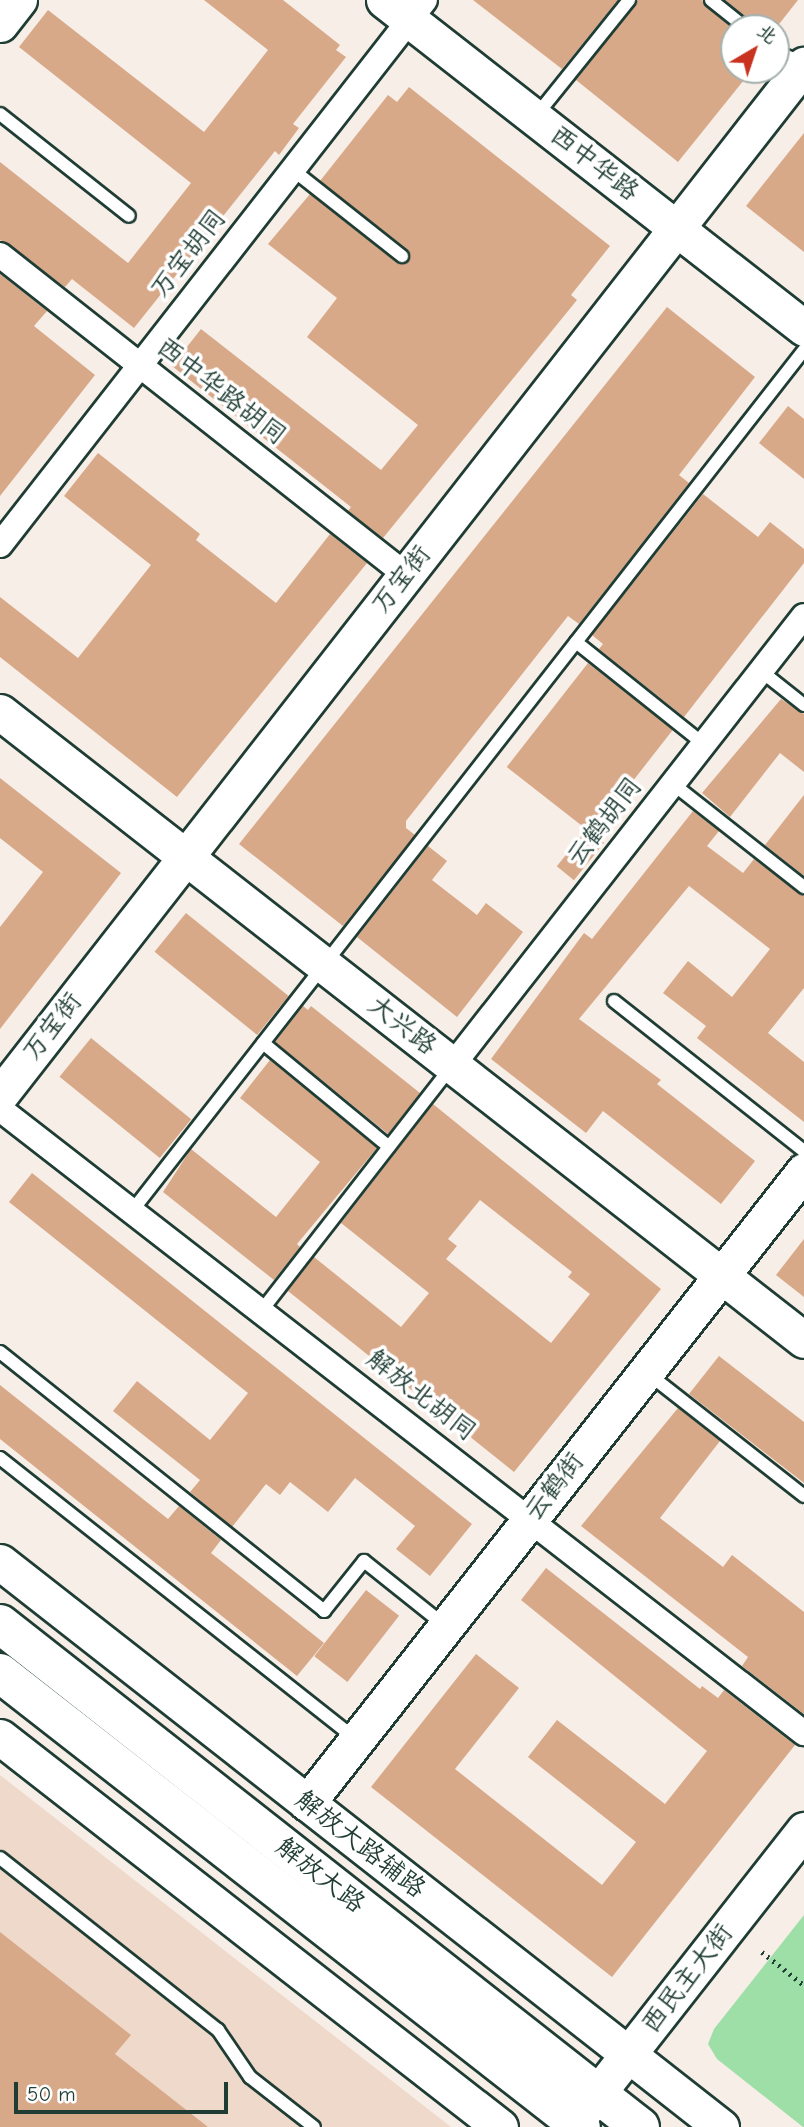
<!DOCTYPE html>
<html>
<head>
<meta charset="utf-8">
<style>
	body { margin:0 }
	#map { position:relative; width:804px; height:2127px; overflow:hidden; background:#f7eee7; font-family:"Comic Neue","LXGW WenKai TC",sans-serif }
	div>[style] { position:absolute }
	.built>* { inset:0; background:#eed9cb }
	.green>* { inset:0; background:#9edea7 }
	.building>* { inset:0; background:#d8a989; transform-origin:0 0 }
	.path>* { height:4.5px; margin-top:-2.25px; transform-origin:0; background:repeating-linear-gradient(90deg,#1f3d34 0 2px,transparent 0 7px) }
	.roads { filter:drop-shadow(2px 0 #1f3d34) drop-shadow(-2px 0 #1f3d34) drop-shadow(0 2px #1f3d34) drop-shadow(0 -2px #1f3d34) }
	.lane>* { height:12px; margin:-6px; padding:0 6px; transform-origin:6px; border-radius:6px; background:#fff }
	.street>* { height:24px; margin:-12px; padding:0 12px; transform-origin:12px; border-radius:12px; background:#fff }
	.secondary>* { height:35px; margin:-17.5px; padding:0 17.5px; transform-origin:17.5px; border-radius:17.5px; background:#fff }
	.primary>* { height:38px; margin:-19px; padding:0 19px; transform-origin:19px; border-radius:19px; background:#fff }
	span { translate:-50% -50%; white-space:nowrap; text-align:center; line-height:1.15; -webkit-text-stroke:7px #fff; paint-order:stroke }
	.street-label { font-size:26px; color:#1f3d34 }
	.north { position:absolute; left:720px; top:14px; width:70px; height:70px; box-sizing:border-box; background:#fff; border:2px solid #a5b1ae; border-radius:50%; rotate:39deg; font-size:19px; font-weight:700; line-height:28px; text-align:center; color:#1f3d34 }
	.north::after { content:''; display:block; margin:auto; width:24px; height:32px; background:#c8321e; clip-path:polygon(50% 0,100% 100%,50% 72%,0 100%) }
	.scale { position:absolute; left:14px; top:2082px; width:214px; height:32px; box-sizing:border-box; border:4px solid #1f3d34; border-top:0; padding-left:9px; font-size:21px; line-height:24px; white-space:nowrap; color:#1f3d34; -webkit-text-stroke:5px #fff; paint-order:stroke }
</style>
</head>
<body>
<div id="map">
	<div class="built">
		<i style="clip-path:polygon(0 1775px,260px 1978px,451px 2127px,0 2127px)"></i>
	</div>
	<div class="green">
		<i style="clip-path:polygon(804px 1915px,804px 2127px,803px 2127px,717px 2059px,708px 2044px,714px 2029px)"></i>
	</div>
	<div class="building">
		<i style="clip-path:polygon(204px 0,283px 0,340px 45px,336px 50px,346px 57px,293px 124px,299px 128px,279px 155px,275px 151px,134px 328px,72px 279px,65px 287px,0 240px,0 162px,128px 263px,191px 183px,19px 47px,48px 10px,204px 132px,268px 50px)"></i>
		<i style="clip-path:polygon(473px 0,618px 0,562px 69px)"></i>
		<i style="clip-path:polygon(638px 0,702px 0,734px 30px,734px 70px,752px 70px,678px 162px,576px 80px)"></i>
		<i style="clip-path:polygon(725px 0,798px 0,776px 28px,755px 28px)"></i>
		<i style="clip-path:polygon(409px 87px,610px 246px,571px 295px,577px 300px,383px 538px,348px 511px,351px 507px,172px 366px,201px 329px,381px 470px,418px 425px,307px 337px,337px 298px,268px 244px,310px 194px,397px 263px,408px 262px,407px 249px,320px 181px,388px 95px,397px 102px)"></i>
		<i style="clip-path:polygon(804px 133px,804px 252px,746px 206px)"></i>
		<i style="clip-path:polygon(0 274px,47px 311px,34px 326px,95px 375px,0 496px)"></i>
		<i style="clip-path:polygon(667px 307px,755px 377px,679px 475px,689px 483px,579px 624px,568px 616px,406px 821px,406px 828px,415px 835px,343px 926px,239px 844px)"></i>
		<i style="clip-path:polygon(788px 406px,804px 419px,804px 479px,759px 443px)"></i>
		<i style="clip-path:polygon(98px 453px,200px 534px,196px 540px,276px 603px,330px 534px,367px 563px,177px 797px,0 657px,0 597px,78px 658px,151px 565px,64px 496px)"></i>
		<i style="clip-path:polygon(703px 494px,758px 537px,770px 522px,804px 549px,804px 563px,684px 717px,599px 649px,603px 644px,592px 635px)"></i>
		<i style="left:588px;top:663px;width:108px;height:132px;rotate:38deg"></i>
		<i style="clip-path:polygon(781px 699px,804px 714px,804px 772px,780px 753px,730px 817px,702px 793px)"></i>
		<i style="clip-path:polygon(0 778px,121px 873px,0 1029px,0 927px,43px 872px,0 838px)"></i>
		<i style="clip-path:polygon(804px 795px,804px 876px,765px 845px)"></i>
		<i style="clip-path:polygon(693px 811px,719px 831px,707px 846px,743px 873px,754px 859px,804px 896px,804px 988px,768px 1033px,804px 1062px,804px 1122px,697px 1038px,706px 1026px,663px 993px,688px 961px,732px 997px,770px 949px,689px 886px,579px 1019px,661px 1080px,657px 1084px,755px 1161px,721px 1204px,603px 1111px,586px 1133px,491px 1059px,584px 933px,592px 939px)"></i>
		<i style="left:587px;top:829px;width:22px;height:48px;rotate:39deg"></i>
		<i style="clip-path:polygon(428px 846px,447px 861px,432px 880px,477px 915px,486px 903px,523px 932px,457px 1017px,357px 937px)"></i>
		<i style="left:186px;top:913px;width:132px;height:50px;rotate:39deg"></i>
		<i style="clip-path:polygon(303px 1006px,308px 1010px,311px 1006px,420px 1093px,388px 1134px,275px 1042px)"></i>
		<i style="left:91px;top:1038px;width:129px;height:50px;rotate:39deg"></i>
		<i style="clip-path:polygon(270px 1060px,377px 1148px,297px 1244px,300px 1247px,274px 1280px,163px 1192px,191px 1149px,276px 1217px,320px 1162px,240px 1098px)"></i>
		<i style="clip-path:polygon(evenodd,433px 1104px,661px 1289px,514px 1472px,288px 1291px,314px 1257px,401px 1327px,429px 1293px,341px 1223px,433px 1104px,480px 1200px,572px 1272px,568px 1277px,590px 1294px,551px 1343px,446px 1259px,457px 1246px,448px 1239px,480px 1200px)"></i>
		<i style="clip-path:polygon(32px 1173px,472px 1524px,430px 1576px,396px 1549px,415px 1526px,355px 1478px,328px 1512px,290px 1482px,280px 1495px,266px 1484px,232px 1527px,190px 1492px,200px 1480px,113px 1411px,137px 1381px,210px 1440px,248px 1393px,9px 1202px)"></i>
		<i style="clip-path:polygon(804px 1239px,804px 1297px,776px 1275px)"></i>
		<i style="clip-path:polygon(719px 1356px,804px 1422px,804px 1483px,689px 1394px)"></i>
		<i style="clip-path:polygon(0 1385px,168px 1519px,179px 1506px,221px 1540px,211px 1553px,324px 1643px,297px 1676px,0 1439px)"></i>
		<i style="clip-path:polygon(678px 1408px,720px 1441px,660px 1518px,723px 1567px,732px 1555px,804px 1612px,804px 1714px,742px 1666px,748px 1657px,581px 1526px)"></i>
		<i style="clip-path:polygon(546px 1568px,700px 1689px,702px 1686px,718px 1698px,724px 1690px,795px 1745px,612px 1977px,371px 1787px,476px 1654px,519px 1688px,455px 1769px,602px 1885px,636px 1842px,528px 1757px,557px 1720px,665px 1804px,707px 1751px,521px 1600px)"></i>
		<i style="left:366px;top:1590px;width:42px;height:84px;rotate:38deg"></i>
		<i style="clip-path:polygon(0 1932px,131px 2035px,115px 2054px,208px 2127px,0 2127px)"></i>
	</div>
	<div class="path">
		<i style="left:762px;top:1952px;width:53px;rotate:38.2deg"></i>
	</div>
	<div class="roads">
		<div class="lane">
			<i style="left:711px;top:0;width:45px;rotate:38.7deg"></i>
			<i style="left:776px;top:52px;width:28px;rotate:21deg"></i>
			<i style="left:0;top:114px;width:164px;rotate:38.3deg"></i>
			<i style="left:535px;top:117px;width:150px;rotate:-51.2deg"></i>
			<i style="left:293px;top:170px;width:139px;rotate:38.3deg"></i>
			<i style="left:576px;top:642px;width:164px;rotate:38.6deg"></i>
			<i style="left:761px;top:671px;width:55px;rotate:38.3deg"></i>
			<i style="left:673px;top:784px;width:167px;rotate:38.2deg"></i>
			<i style="left:614px;top:1001px;width:242px;rotate:38.3deg"></i>
			<i style="left:263px;top:1043px;width:163px;rotate:39.5deg"></i>
			<i style="left:132px;top:1211px;width:1092px;rotate:-52.03deg"></i>
			<i style="left:262px;top:1310px;width:309px;rotate:-52.1deg"></i>
			<i style="left:0;top:1352px;width:415px;rotate:38.6deg"></i>
			<i style="left:324px;top:1611px;width:64px;rotate:-51.3deg"></i>
			<i style="left:364px;top:1561px;width:101px;rotate:38.6deg"></i>
			<i style="left:646px;top:1372px;width:201px;rotate:38.1deg"></i>
			<i style="left:0;top:1458px;width:451px;rotate:38.3deg"></i>
			<i style="left:0;top:1858px;width:278px;rotate:38.3deg"></i>
			<i style="left:218px;top:2030px;width:57px;rotate:55.8deg"></i>
			<i style="left:250px;top:2077px;width:81px;rotate:38deg"></i>
		</div>
		<div class="street">
			<i style="left:0;top:255px;width:517px;rotate:38.24deg"></i>
			<i style="left:0;top:545px;width:691px;rotate:-52.05deg"></i>
			<i style="left:452px;top:1066px;width:571px;rotate:-51.97deg"></i>
			<i style="left:0;top:1109px;width:1018px;rotate:37.82deg"></i>
		</div>
		<div class="secondary">
			<i style="left:384px;top:0;width:533px;rotate:37.99deg"></i>
			<i style="left:0;top:24px;width:31px;rotate:-52deg"></i>
			<i style="left:0;top:712px;width:1020px;rotate:37.99deg"></i>
			<i style="left:0;top:1095px;width:1307px;rotate:-52.03deg"></i>
			<i style="left:0;top:1562px;width:916px;rotate:38.08deg"></i>
			<i style="left:0;top:1737px;width:634px;rotate:37.95deg"></i>
			<i style="left:307px;top:1803px;width:804px;rotate:-51.82deg"></i>
			<i style="left:579px;top:2117px;width:365px;rotate:-51.9deg"></i>
		</div>
		<div class="primary">
			<i style="left:0;top:1624px;width:814px;rotate:38.17deg"></i>
			<i style="left:0;top:1673px;width:737px;rotate:38deg"></i>
		</div>
	</div>
	<div class="street-label">
		<span style="left:594px;top:164px;rotate:38deg">西中华路</span>
		<span style="left:189px;top:254px;rotate:-52deg">万宝胡同</span>
		<span style="left:221px;top:392px;rotate:38deg">西中华路胡同</span>
		<span style="left:402px;top:580px;rotate:-52deg">万宝街</span>
		<span style="left:605px;top:822px;rotate:-52deg">云鹤胡同</span>
		<span style="left:402px;top:1026px;rotate:38deg">大兴路</span>
		<span style="left:53px;top:1027px;rotate:-52deg">万宝街</span>
		<span style="left:421px;top:1396px;rotate:38deg">解放北胡同</span>
		<span style="left:555px;top:1487px;rotate:-52deg">云鹤街</span>
		<span style="left:360px;top:1845px;rotate:38deg">解放大路辅路</span>
		<span style="left:320px;top:1876px;rotate:38deg">解放大路</span>
		<span style="left:688px;top:1979px;rotate:-52deg">西民主大街</span>
	</div>
	<div class="north">北</div>
	<div class="scale">50 m</div>
</div>
</body>
</html>
